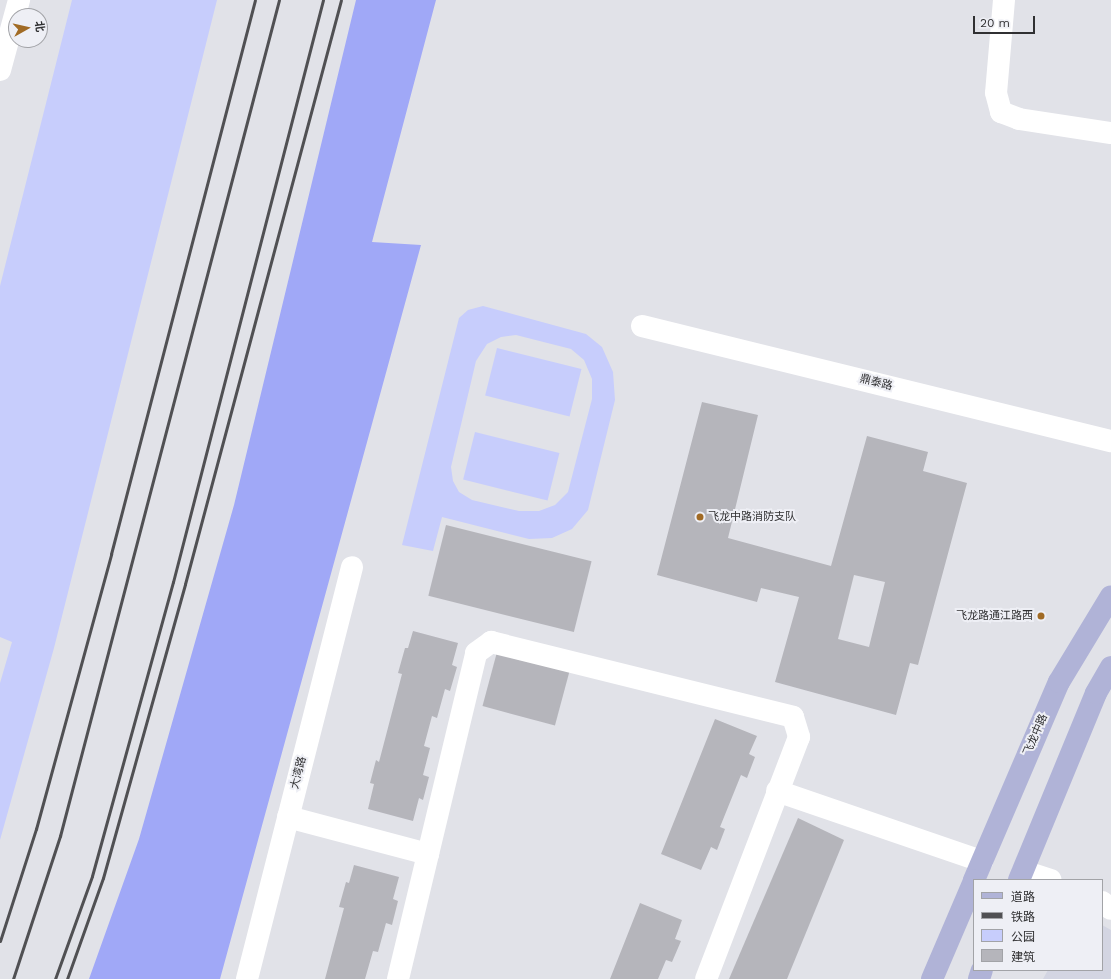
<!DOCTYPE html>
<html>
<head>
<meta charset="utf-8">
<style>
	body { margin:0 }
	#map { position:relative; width:1111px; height:979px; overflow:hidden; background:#e1e2e8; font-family:"Work Sans","Noto Sans SC",sans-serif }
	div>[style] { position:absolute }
	.built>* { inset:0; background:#d3d5e2 }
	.green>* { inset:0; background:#c7cdfc; transform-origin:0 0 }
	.forest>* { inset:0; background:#a0a8f7 }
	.building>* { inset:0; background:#b5b5bb; transform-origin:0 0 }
	.minor>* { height:22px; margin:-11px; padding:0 11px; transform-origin:11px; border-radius:11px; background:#fff }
	.major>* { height:22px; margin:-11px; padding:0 11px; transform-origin:11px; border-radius:11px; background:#b0b3d7 }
	.rail>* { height:3px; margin:-1.5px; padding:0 1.5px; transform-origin:1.5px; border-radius:1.5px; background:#505053 }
	.dots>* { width:11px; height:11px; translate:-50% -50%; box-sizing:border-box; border:2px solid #eeeff5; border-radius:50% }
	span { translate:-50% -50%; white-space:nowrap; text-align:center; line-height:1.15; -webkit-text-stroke:4px #eeeff5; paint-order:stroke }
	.street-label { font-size:11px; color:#303032 }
	.poi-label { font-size:11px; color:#303032 }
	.left { translate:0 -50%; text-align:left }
	.right { translate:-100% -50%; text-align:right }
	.legend { position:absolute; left:973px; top:879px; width:130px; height:92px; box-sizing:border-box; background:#eeeff5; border:1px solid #a2a3a7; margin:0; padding:5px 7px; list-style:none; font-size:12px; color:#303032 }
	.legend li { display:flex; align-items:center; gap:8px; height:20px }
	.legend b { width:20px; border:1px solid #a2a3a7 }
	.north { position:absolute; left:8px; top:8px; width:40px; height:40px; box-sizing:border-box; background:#eeeff5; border:1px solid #a2a3a7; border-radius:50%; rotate:82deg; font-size:11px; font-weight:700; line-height:16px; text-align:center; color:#303032 }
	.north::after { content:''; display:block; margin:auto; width:14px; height:18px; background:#a16b25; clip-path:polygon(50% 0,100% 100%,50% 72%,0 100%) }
	.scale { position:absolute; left:973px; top:16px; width:62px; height:18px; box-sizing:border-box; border:2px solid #303032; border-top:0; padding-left:5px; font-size:12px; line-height:14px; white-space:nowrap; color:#303032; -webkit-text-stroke:3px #eeeff5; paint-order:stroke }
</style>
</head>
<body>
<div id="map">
	<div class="built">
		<i style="clip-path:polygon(1102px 925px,1111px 930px,1111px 979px,1043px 979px,1048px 970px,1102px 970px)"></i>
	</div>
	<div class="green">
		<i style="clip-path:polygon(72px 0,217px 0,54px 648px,0 840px,0 683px,12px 642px,0 637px,0 286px)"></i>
		<i style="clip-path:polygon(evenodd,483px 306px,586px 334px,602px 347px,613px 372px,615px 400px,588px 510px,572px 529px,552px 538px,529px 539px,442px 517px,433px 551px,402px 545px,459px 318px,468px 310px,483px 306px,516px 335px,571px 349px,584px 360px,592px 379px,592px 399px,568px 492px,555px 505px,539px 511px,519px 511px,472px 500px,459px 492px,453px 481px,451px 467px,476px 361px,487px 344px,501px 337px,516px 335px)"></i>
		<i style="left:497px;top:348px;width:87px;height:49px;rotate:14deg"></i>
		<i style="left:475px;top:432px;width:87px;height:49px;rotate:14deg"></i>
	</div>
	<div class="forest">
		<i style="clip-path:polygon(356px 0,436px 0,372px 242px,421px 245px,220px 979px,89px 979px,139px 839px,234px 505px)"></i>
	</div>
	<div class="building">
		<i style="clip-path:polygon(evenodd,702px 402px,758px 415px,728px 538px,831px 566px,867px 436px,928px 452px,923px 471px,967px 483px,918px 665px,910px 663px,896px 715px,775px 682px,799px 597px,761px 588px,757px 602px,657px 575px,702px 402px,854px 575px,885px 582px,869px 647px,838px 639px,854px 575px)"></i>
		<i style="left:446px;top:525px;width:150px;height:73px;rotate:14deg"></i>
		<i style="clip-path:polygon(413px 631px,458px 643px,452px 665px,457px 667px,450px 691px,445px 689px,437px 718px,432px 716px,424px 746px,430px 748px,423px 775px,429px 777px,423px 800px,419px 798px,413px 821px,368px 809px,374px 784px,370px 783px,376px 760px,379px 762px,402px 674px,398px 673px,405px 648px,408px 648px)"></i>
		<i style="left:497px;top:652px;width:75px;height:56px;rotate:15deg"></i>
		<i style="clip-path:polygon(715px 719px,757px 736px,749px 754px,755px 757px,747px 778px,741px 775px,720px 827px,725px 829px,717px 850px,711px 847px,701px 870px,661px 854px)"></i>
		<i style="clip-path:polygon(798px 818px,844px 840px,787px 979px,729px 979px)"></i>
		<i style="clip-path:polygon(354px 865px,399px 877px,393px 899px,398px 901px,392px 925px,386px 923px,378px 952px,373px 951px,365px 979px,325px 979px,344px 908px,339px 907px,346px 882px,349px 883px)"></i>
		<i style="clip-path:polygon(640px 903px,682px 920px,675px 939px,681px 941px,672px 962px,666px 960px,658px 979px,610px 979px)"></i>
	</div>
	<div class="minor">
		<i style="left:1004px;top:0;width:93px;rotate:94.9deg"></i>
		<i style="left:996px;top:93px;width:20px;rotate:75deg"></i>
		<i style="left:1001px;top:112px;width:19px;rotate:21deg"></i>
		<i style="left:1019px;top:119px;width:93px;rotate:8.7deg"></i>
		<i style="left:0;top:70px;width:73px;rotate:-74.8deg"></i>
		<i style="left:642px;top:326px;width:483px;rotate:13.8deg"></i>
		<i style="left:777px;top:791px;width:217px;rotate:18.9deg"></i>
		<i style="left:288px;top:817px;width:145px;rotate:14.8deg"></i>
		<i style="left:1023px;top:871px;width:29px;rotate:18deg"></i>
		<i style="left:1102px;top:902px;width:11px;rotate:38deg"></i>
		<i style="left:247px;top:979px;width:425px;rotate:-75.7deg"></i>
		<i style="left:398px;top:979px;width:335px;rotate:-76.5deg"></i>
		<i style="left:476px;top:653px;width:19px;rotate:-36deg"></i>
		<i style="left:491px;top:642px;width:311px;rotate:13.9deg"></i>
		<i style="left:793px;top:717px;width:21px;rotate:73deg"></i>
		<i style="left:799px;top:737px;width:259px;rotate:111deg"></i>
	</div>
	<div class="major">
		<i style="left:974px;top:880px;width:215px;rotate:-66.8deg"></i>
		<i style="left:1059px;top:682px;width:100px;rotate:-58.8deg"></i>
		<i style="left:1019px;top:880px;width:202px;rotate:-67.6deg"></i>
		<i style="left:1096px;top:693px;width:30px;rotate:-60deg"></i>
		<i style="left:932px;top:979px;width:107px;rotate:-66.8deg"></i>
		<i style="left:979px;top:979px;width:9px;rotate:-72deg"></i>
	</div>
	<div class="rail">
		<i style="left:0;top:941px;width:118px;rotate:-72.2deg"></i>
		<i style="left:36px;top:829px;width:285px;rotate:-74.7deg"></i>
		<i style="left:111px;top:554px;width:572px;rotate:-75.43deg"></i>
		<i style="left:13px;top:979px;width:151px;rotate:-71.8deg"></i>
		<i style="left:60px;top:836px;width:864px;rotate:-75.32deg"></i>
		<i style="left:55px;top:979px;width:109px;rotate:-70.2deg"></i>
		<i style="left:92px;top:876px;width:305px;rotate:-74.6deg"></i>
		<i style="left:173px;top:582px;width:601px;rotate:-75.55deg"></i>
		<i style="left:67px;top:979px;width:107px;rotate:-70.4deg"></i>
		<i style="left:103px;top:878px;width:305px;rotate:-74.4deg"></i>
		<i style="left:185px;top:584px;width:604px;rotate:-75.04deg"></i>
	</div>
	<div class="dots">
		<i style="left:700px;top:517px;background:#a16b25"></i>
		<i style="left:1041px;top:616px;background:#a16b25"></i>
	</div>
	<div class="street-label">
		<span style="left:876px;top:383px;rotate:14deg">鼎泰路</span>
		<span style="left:1036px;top:735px;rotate:-67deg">飞龙中路</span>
		<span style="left:299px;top:773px;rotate:-76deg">大湾路</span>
	</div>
	<div class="poi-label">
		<span class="left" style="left:708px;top:517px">飞龙中路消防支队</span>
		<span class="right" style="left:1033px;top:616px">飞龙路通江路西</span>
	</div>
	<ul class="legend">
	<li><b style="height:5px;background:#b0b3d7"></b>道路</li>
	<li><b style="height:5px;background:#505053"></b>铁路</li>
	<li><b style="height:11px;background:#c7cdfc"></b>公园</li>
	<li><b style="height:11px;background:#b5b5bb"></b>建筑</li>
	</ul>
	<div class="north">北</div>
	<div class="scale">20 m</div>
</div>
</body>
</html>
